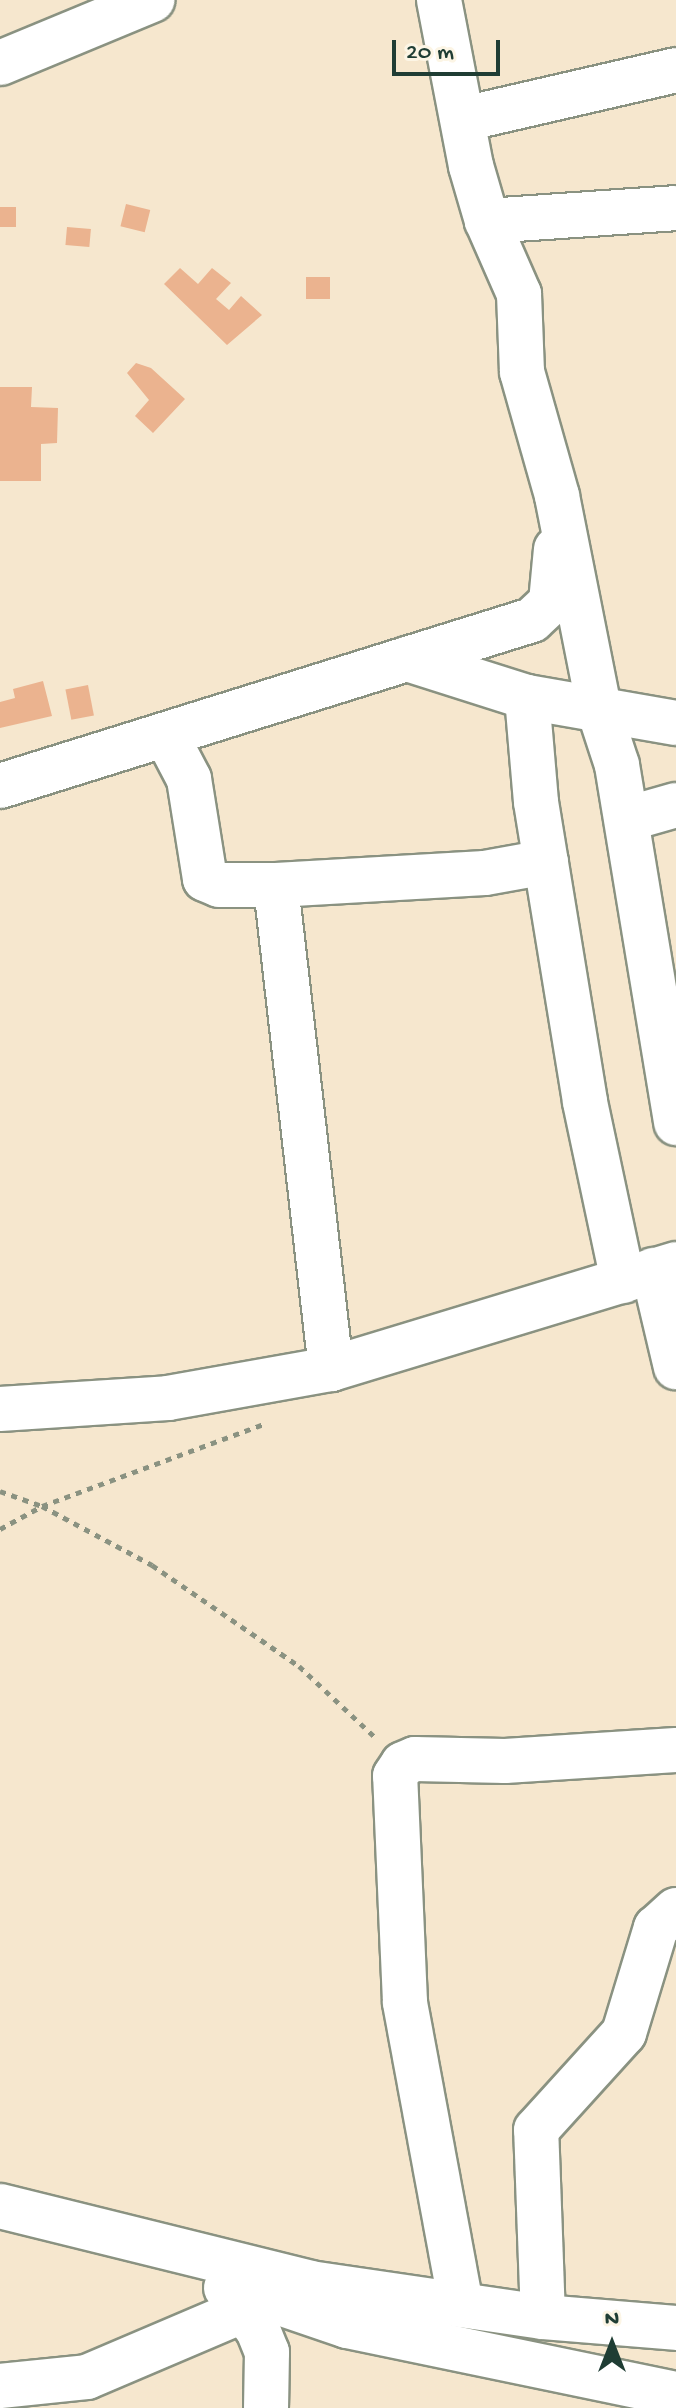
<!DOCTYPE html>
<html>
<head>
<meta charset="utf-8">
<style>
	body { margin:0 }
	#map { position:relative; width:676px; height:2408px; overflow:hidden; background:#f6e7ce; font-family:"Gochi Hand",sans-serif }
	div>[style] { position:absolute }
	.building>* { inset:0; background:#ebb38f; transform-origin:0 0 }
	.path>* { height:5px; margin-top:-2.5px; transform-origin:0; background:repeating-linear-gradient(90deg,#8a9281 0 6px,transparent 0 12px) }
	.roads { filter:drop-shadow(2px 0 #8a9281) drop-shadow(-2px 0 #8a9281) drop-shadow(0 2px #8a9281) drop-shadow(0 -2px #8a9281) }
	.minor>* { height:44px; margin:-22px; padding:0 22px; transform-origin:22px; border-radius:22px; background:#fff }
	span { translate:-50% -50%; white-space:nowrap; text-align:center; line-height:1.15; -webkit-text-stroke:6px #fcf5e5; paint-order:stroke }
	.north { position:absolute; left:572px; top:2304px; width:80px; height:80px; -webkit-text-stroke:6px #fcf5e5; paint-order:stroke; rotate:0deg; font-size:22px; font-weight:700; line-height:32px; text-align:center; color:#1f3d34 }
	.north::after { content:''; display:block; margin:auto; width:28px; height:36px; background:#1f3d34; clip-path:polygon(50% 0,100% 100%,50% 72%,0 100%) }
	.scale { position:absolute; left:392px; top:40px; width:108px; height:36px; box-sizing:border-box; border:4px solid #1f3d34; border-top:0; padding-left:10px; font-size:24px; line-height:28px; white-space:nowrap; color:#1f3d34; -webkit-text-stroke:6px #fcf5e5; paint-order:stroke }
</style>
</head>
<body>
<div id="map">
	<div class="building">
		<i style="left:126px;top:204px;width:25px;height:23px;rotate:14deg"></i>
		<i style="left:0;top:207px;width:16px;height:20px"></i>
		<i style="left:67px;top:227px;width:24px;height:18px;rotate:5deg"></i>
		<i style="clip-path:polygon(180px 268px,198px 284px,212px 268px,231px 283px,216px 299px,229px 310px,241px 296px,262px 315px,227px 345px,164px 284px)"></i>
		<i style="left:306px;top:277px;width:24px;height:22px"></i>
		<i style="clip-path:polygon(136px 363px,151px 368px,185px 399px,153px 433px,135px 416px,149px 400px,127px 373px)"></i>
		<i style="clip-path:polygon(0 387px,32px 387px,31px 407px,58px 408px,57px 443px,41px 444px,41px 481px,0 481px)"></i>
		<i style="clip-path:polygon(43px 681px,52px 716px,0 728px,0 702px,15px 698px,13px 689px)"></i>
		<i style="left:88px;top:685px;width:31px;height:23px;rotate:79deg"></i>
	</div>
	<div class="path">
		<i style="left:0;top:1491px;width:45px;rotate:19.7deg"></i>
		<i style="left:42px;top:1506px;width:125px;rotate:28.2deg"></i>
		<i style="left:152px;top:1565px;width:178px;rotate:34.5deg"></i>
		<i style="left:299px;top:1666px;width:105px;rotate:43.1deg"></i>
		<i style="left:0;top:1529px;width:48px;rotate:-28.7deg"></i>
		<i style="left:42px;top:1506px;width:239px;rotate:-20.3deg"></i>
	</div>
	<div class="roads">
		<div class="minor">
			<i style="left:439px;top:0;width:169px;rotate:79.1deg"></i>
			<i style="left:471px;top:166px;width:57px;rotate:73.8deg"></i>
			<i style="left:487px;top:221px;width:80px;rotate:66.3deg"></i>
			<i style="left:519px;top:294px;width:78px;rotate:87.8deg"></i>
			<i style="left:522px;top:372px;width:129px;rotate:74.2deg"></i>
			<i style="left:557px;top:496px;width:221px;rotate:78.8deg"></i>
			<i style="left:600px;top:713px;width:55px;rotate:71.9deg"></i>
			<i style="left:617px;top:765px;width:363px;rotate:80.6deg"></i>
			<i style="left:0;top:63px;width:165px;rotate:-22.5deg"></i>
			<i style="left:464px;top:119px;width:218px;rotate:-13deg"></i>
			<i style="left:487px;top:221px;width:189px;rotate:-3.9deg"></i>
			<i style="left:407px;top:659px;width:126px;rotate:17.6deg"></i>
			<i style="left:527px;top:697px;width:105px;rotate:85.1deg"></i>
			<i style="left:536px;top:802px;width:304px;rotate:80.7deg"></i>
			<i style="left:585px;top:1102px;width:183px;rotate:78deg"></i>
			<i style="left:527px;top:697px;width:151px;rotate:9.9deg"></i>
			<i style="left:166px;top:735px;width:50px;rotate:62.4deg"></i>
			<i style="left:189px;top:779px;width:101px;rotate:80.9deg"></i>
			<i style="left:205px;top:879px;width:15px;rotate:23deg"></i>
			<i style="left:219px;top:885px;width:57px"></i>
			<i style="left:0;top:786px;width:557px;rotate:-17.33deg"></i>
			<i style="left:532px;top:620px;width:26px;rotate:-43deg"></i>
			<i style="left:551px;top:602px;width:53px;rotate:-84.6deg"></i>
			<i style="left:627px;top:819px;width:51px;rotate:-15.9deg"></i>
			<i style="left:653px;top:1270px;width:100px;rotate:76.7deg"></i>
			<i style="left:331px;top:1369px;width:487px;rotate:-96.5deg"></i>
			<i style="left:276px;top:885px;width:209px;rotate:-3.3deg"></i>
			<i style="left:485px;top:873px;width:62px;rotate:-10.2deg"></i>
			<i style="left:0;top:1409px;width:168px;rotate:-3.7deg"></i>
			<i style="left:168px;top:1398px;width:166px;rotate:-10.1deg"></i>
			<i style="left:331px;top:1369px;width:361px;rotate:-16.9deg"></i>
			<i style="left:0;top:2206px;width:319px;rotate:13.9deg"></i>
			<i style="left:310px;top:2283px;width:235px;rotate:8.3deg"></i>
			<i style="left:543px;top:2317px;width:133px;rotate:4.7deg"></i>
			<i style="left:226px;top:2288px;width:53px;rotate:52.7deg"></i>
			<i style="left:258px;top:2330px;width:24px;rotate:68deg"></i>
			<i style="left:267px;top:2352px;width:56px;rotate:91deg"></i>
			<i style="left:256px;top:2295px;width:96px;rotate:18.8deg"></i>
			<i style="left:347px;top:2326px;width:336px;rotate:11.7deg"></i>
			<i style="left:461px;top:2305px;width:308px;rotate:-100.5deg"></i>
			<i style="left:405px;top:2002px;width:226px;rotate:-92.5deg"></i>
			<i style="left:395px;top:1776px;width:14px;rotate:-56deg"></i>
			<i style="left:403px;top:1764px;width:13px;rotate:-23deg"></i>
			<i style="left:415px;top:1759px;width:90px;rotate:1.3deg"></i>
			<i style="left:505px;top:1761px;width:171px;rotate:-3.7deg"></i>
			<i style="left:543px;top:2317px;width:187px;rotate:-92.1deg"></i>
			<i style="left:536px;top:2130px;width:131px;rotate:-47.8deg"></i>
			<i style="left:624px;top:2033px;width:110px;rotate:-73.1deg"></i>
			<i style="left:656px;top:1928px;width:27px;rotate:-42deg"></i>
			<i style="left:0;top:2386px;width:87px;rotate:-5.9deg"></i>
			<i style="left:87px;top:2377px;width:171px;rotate:-23.1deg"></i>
		</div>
	</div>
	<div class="north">N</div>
	<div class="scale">20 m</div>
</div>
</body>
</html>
